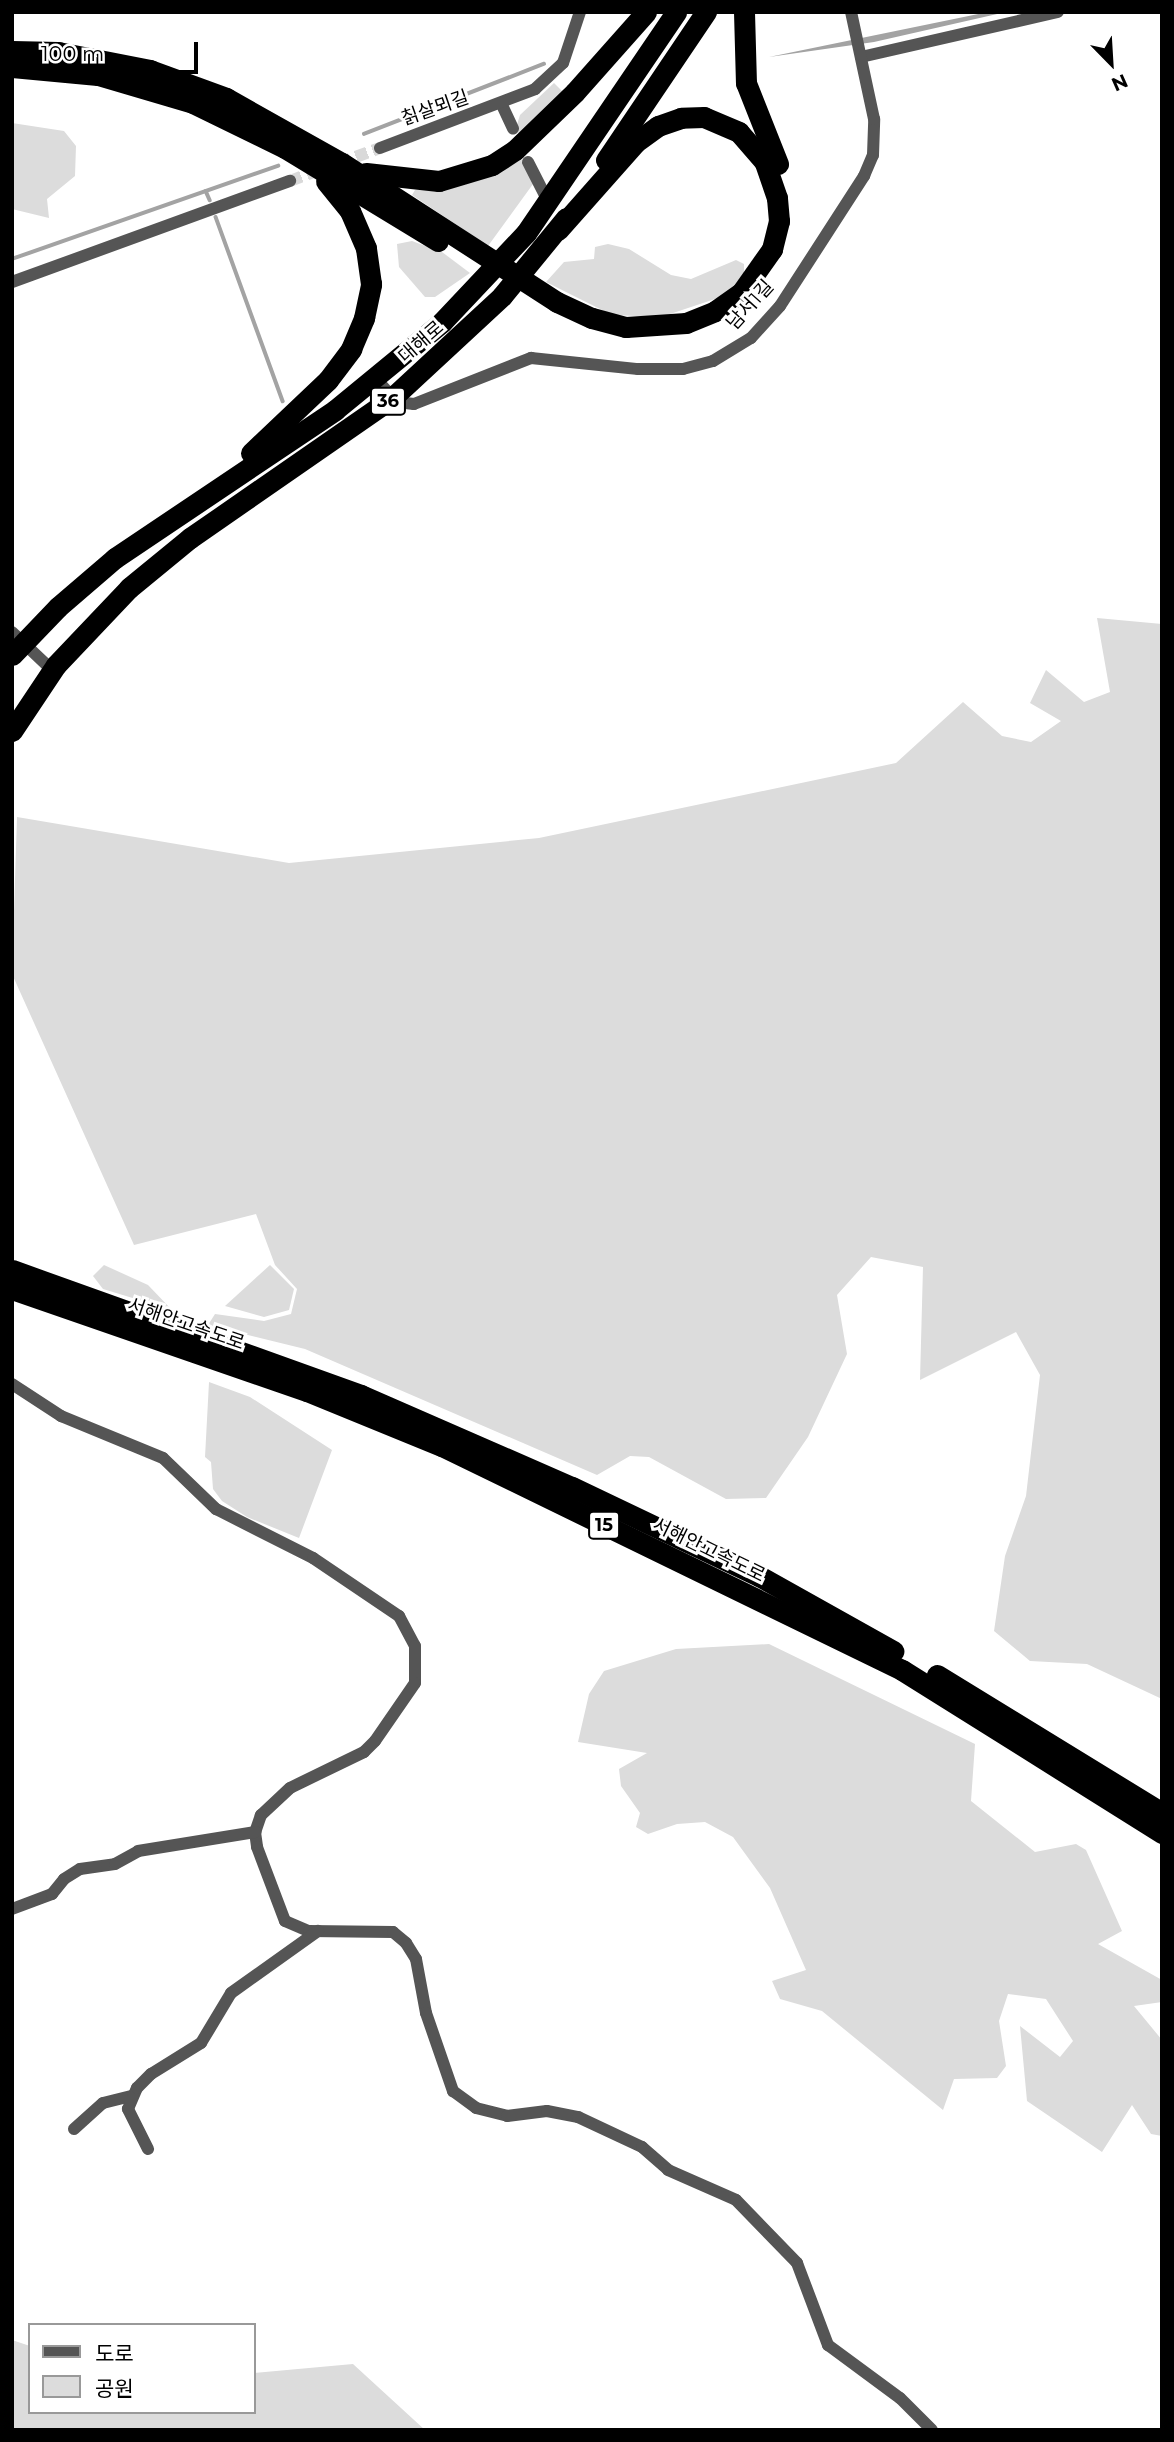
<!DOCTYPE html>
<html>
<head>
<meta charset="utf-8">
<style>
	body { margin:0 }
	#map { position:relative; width:1174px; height:2442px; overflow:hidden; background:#fff; font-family:Montserrat,"Noto Sans KR",sans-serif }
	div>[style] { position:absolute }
	.green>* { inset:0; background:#dcdcdc }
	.water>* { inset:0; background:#a3a3a3 }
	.stream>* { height:3.5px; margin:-1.75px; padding:0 1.75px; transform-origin:1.75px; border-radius:1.75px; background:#a3a3a3 }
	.street-tunnel>* { height:12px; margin-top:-6px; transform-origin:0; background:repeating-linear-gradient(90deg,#d9d9d9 0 12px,transparent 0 18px) }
	.street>* { height:12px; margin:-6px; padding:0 6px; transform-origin:6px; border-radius:6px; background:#555 }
	.highway>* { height:21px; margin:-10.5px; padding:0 10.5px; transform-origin:10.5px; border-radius:10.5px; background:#000 }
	span { translate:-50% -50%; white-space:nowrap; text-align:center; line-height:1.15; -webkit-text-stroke:6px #fff; paint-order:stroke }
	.shield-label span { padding:2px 5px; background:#fff; border:2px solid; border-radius:5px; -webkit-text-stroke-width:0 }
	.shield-label { font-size:18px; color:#000; font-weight:700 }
	.street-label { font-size:19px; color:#000 }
	.frame { position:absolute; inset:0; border:14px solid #000; pointer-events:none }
	.legend { position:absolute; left:28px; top:2323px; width:228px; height:91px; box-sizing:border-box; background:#fff; border:2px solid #999; margin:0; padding:9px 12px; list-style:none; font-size:21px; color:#000 }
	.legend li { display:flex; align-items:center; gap:14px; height:35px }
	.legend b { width:35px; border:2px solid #999 }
	.north { position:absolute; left:1076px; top:28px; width:70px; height:70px; -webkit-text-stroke:5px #fff; paint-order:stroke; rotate:156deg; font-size:19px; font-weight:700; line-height:28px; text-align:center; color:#000 }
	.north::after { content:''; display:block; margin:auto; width:24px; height:32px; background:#000; clip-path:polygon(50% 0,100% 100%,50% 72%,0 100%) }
	.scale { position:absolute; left:28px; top:42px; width:170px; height:32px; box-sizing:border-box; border:4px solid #000; border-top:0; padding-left:9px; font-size:21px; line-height:24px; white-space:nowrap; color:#000; -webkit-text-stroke:5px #fff; paint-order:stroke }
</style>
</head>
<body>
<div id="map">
	<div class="green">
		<i style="clip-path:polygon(554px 83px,563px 92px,520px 136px,516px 128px,520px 115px)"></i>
		<i style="clip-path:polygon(12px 123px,64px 131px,76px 146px,75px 176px,47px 199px,49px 218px,12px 209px)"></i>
		<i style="clip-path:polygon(521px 156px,533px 184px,488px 246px,412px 195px,415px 190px,477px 181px)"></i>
		<i style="clip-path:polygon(412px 241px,442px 252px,470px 273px,435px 297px,425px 297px,399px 267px,397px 244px)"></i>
		<i style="clip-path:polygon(608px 244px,629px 249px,671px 275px,691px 279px,736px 260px,744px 264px,744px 279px,721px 297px,661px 317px,612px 315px,546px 282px,564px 262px,594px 259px,595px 247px)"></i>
		<i style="clip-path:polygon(1097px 618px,1162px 624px,1162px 1699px,1087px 1664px,1030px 1661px,994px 1631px,1005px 1556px,1026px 1496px,1040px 1375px,1016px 1332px,920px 1380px,923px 1267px,871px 1257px,837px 1295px,847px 1354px,808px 1437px,766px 1498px,726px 1499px,649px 1457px,630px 1456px,597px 1475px,305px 1349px,208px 1325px,215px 1314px,264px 1321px,291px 1314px,297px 1289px,275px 1265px,256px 1214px,134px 1245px,12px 974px,17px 817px,289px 863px,539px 838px,896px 763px,963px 702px,1002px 736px,1031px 742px,1061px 721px,1030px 703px,1046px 670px,1084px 702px,1110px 692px)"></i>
		<i style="clip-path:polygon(104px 1265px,148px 1285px,172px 1310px,103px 1289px,93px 1276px)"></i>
		<i style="clip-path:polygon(270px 1265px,294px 1289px,289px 1310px,264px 1317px,225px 1306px)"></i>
		<i style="clip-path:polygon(209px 1382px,250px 1397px,332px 1450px,299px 1538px,247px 1517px,222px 1501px,213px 1489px,211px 1462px,205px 1457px)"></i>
		<i style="clip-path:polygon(769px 1644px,975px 1744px,971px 1801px,1035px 1852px,1076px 1844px,1086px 1850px,1122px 1931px,1098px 1944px,1162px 1980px,1162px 2002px,1134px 2006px,1162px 2040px,1162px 2136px,1151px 2134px,1132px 2105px,1102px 2152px,1027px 2101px,1020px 2026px,1060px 2057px,1073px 2041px,1046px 1999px,1008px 1994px,999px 2021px,1006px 2066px,997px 2078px,954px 2079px,943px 2110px,822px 2011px,780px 1999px,772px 1981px,806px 1970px,770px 1888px,733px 1837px,705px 1822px,677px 1824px,648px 1834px,636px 1827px,640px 1813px,621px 1786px,619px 1769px,647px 1753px,578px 1742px,589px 1694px,604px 1671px,676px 1649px)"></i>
		<i style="clip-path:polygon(12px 2340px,30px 2346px,30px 2412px,254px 2412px,254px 2373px,353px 2364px,425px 2430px,12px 2430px)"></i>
	</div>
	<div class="water">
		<i style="clip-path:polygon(988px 12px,1006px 12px,874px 42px,769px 57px)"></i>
	</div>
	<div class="stream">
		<i style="left:364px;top:134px;width:193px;rotate:-21.3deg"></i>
		<i style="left:206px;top:191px;width:10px;rotate:66deg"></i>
		<i style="left:216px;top:217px;width:196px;rotate:70deg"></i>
		<i style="left:12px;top:259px;width:282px;rotate:-19.3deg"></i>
	</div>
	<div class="street-tunnel">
		<i style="left:339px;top:163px;width:44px;rotate:-20.1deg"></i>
		<i style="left:290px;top:181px;width:34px;rotate:-21deg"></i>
	</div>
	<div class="street">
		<i style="left:861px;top:57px;width:202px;rotate:-12.9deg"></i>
		<i style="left:502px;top:105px;width:26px;rotate:65deg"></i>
		<i style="left:380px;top:148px;width:166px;rotate:-20.8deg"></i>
		<i style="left:535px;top:89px;width:38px;rotate:-43deg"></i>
		<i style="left:563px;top:63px;width:54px;rotate:-71.6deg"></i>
		<i style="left:528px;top:162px;width:44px;rotate:62.9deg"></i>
		<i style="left:12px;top:282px;width:296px;rotate:-20deg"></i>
		<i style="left:377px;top:380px;width:30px;rotate:48deg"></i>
		<i style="left:397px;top:402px;width:17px;rotate:7deg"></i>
		<i style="left:414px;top:404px;width:126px;rotate:-21.5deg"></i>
		<i style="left:531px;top:358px;width:108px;rotate:5.9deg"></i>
		<i style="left:638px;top:369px;width:45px"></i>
		<i style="left:683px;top:369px;width:31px;rotate:-15deg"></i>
		<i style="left:713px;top:361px;width:44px;rotate:-31.2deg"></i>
		<i style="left:751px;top:338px;width:43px;rotate:-47.8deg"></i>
		<i style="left:780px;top:306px;width:155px;rotate:-57.1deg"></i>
		<i style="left:864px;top:176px;width:23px;rotate:-67deg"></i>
		<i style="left:873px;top:155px;width:36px;rotate:-88deg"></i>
		<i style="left:874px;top:119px;width:109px;rotate:-102.1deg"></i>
		<i style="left:12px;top:632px;width:55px;rotate:43.5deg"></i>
		<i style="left:12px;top:1384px;width:59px;rotate:33.1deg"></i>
		<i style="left:61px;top:1416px;width:110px;rotate:22.4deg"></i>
		<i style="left:163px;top:1458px;width:74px;rotate:43.9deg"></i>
		<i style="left:216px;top:1509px;width:109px;rotate:26.8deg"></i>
		<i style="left:313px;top:1558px;width:104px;rotate:34deg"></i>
		<i style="left:399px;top:1616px;width:34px;rotate:62deg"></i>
		<i style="left:415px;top:1646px;width:37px;rotate:90deg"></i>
		<i style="left:415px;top:1683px;width:70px;rotate:124.6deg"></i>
		<i style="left:375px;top:1741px;width:16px;rotate:135deg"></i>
		<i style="left:364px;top:1752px;width:82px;rotate:154.1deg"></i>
		<i style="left:290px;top:1788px;width:40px;rotate:137deg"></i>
		<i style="left:261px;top:1815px;width:18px;rotate:109deg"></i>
		<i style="left:255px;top:1832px;width:15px;rotate:82deg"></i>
		<i style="left:257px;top:1847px;width:79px;rotate:69.3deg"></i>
		<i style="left:285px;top:1921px;width:26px;rotate:23deg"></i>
		<i style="left:309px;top:1931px;width:84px;rotate:0.7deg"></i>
		<i style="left:393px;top:1932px;width:17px;rotate:40deg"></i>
		<i style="left:406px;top:1943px;width:19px;rotate:58deg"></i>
		<i style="left:416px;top:1959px;width:55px;rotate:79.5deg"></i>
		<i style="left:426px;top:2013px;width:83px;rotate:70.9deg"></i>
		<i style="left:453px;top:2091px;width:29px;rotate:36deg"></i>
		<i style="left:476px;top:2108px;width:32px;rotate:14deg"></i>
		<i style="left:507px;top:2116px;width:40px;rotate:-7.1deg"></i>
		<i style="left:547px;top:2111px;width:32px;rotate:11deg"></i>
		<i style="left:578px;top:2117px;width:71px;rotate:25.1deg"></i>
		<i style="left:642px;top:2147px;width:35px;rotate:41deg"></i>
		<i style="left:668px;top:2170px;width:74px;rotate:23.8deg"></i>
		<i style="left:736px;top:2200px;width:88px;rotate:45.9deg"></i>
		<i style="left:797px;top:2263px;width:88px;rotate:69.3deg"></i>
		<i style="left:828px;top:2345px;width:89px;rotate:36.4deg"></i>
		<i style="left:900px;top:2398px;width:45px;rotate:45deg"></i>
		<i style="left:12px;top:1909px;width:43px;rotate:-20.6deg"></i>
		<i style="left:52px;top:1894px;width:19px;rotate:-51deg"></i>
		<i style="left:64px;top:1879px;width:19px;rotate:-32deg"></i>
		<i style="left:80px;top:1869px;width:35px;rotate:-8deg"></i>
		<i style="left:115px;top:1864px;width:26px;rotate:-29deg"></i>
		<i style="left:138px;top:1851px;width:119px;rotate:-9.2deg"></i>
		<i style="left:74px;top:2129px;width:39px;rotate:-42deg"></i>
		<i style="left:103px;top:2103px;width:30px;rotate:-14deg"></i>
		<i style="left:148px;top:2149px;width:45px;rotate:-116.6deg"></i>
		<i style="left:128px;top:2109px;width:23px;rotate:-67deg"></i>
		<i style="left:137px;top:2088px;width:20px;rotate:-45deg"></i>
		<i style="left:151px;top:2074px;width:59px;rotate:-31.8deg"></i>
		<i style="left:201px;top:2043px;width:58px;rotate:-59deg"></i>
		<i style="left:231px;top:1993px;width:107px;rotate:-35.5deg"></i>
	</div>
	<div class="highway">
		<i style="left:744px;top:12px;width:71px;rotate:88.4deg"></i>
		<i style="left:746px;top:83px;width:87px;rotate:68.4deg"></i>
		<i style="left:12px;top:51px;width:46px;rotate:1.2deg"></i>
		<i style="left:58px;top:52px;width:94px;rotate:11.1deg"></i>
		<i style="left:150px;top:70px;width:81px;rotate:20.2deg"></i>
		<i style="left:226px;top:98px;width:133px;rotate:29.3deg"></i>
		<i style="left:342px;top:163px;width:256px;rotate:32.9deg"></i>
		<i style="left:557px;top:302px;width:38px;rotate:25deg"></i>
		<i style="left:592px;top:318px;width:35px;rotate:15deg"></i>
		<i style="left:626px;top:327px;width:60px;rotate:-3.8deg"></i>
		<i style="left:686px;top:323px;width:31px;rotate:-22deg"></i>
		<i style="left:715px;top:311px;width:32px;rotate:-35deg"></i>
		<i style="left:741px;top:293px;width:54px;rotate:-54.8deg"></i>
		<i style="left:772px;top:249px;width:29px;rotate:-76deg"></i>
		<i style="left:779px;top:221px;width:23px;rotate:-95deg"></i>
		<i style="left:777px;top:198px;width:39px;rotate:-109deg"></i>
		<i style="left:764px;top:161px;width:38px;rotate:-131deg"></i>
		<i style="left:739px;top:132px;width:38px;rotate:-157deg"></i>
		<i style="left:704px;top:117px;width:23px;rotate:178deg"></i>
		<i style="left:681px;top:118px;width:24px;rotate:161deg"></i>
		<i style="left:658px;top:126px;width:29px;rotate:144deg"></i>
		<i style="left:635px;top:143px;width:116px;rotate:131.5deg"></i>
		<i style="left:12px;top:67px;width:86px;rotate:5.3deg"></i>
		<i style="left:98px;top:75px;width:99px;rotate:16.4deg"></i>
		<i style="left:193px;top:103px;width:102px;rotate:26.1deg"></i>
		<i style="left:285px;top:148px;width:179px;rotate:31.3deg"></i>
		<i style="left:606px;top:160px;width:179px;rotate:-56deg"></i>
		<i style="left:366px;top:173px;width:73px;rotate:6.3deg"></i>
		<i style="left:439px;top:181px;width:55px;rotate:-16.8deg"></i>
		<i style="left:492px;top:165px;width:27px;rotate:-33deg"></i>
		<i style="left:515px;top:150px;width:83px;rotate:-44deg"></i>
		<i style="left:575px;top:92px;width:107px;rotate:-48.4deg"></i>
		<i style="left:251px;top:453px;width:106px;rotate:-43.5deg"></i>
		<i style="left:328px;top:380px;width:39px;rotate:-53deg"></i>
		<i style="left:351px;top:349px;width:34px;rotate:-67deg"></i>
		<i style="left:364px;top:318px;width:35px;rotate:-78deg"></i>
		<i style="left:371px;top:284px;width:36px;rotate:-98deg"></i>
		<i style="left:366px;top:248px;width:40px;rotate:-113.4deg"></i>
		<i style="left:350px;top:211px;width:38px;rotate:-129deg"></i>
		<i style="left:12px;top:655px;width:66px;rotate:-46.2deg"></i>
		<i style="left:58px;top:607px;width:75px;rotate:-40.7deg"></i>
		<i style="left:115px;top:558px;width:265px;rotate:-33.9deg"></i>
		<i style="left:335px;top:410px;width:139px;rotate:-39.4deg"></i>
		<i style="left:442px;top:322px;width:122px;rotate:-46.7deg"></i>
		<i style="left:526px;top:233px;width:267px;rotate:-55.8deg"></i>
		<i style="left:12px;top:731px;width:79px;rotate:-56.3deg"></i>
		<i style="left:56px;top:665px;width:106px;rotate:-46.5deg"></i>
		<i style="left:129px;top:588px;width:79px;rotate:-39.3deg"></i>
		<i style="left:190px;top:538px;width:246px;rotate:-34.7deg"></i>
		<i style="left:392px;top:398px;width:150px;rotate:-42.8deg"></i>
		<i style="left:502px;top:296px;width:101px;rotate:-50.6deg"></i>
		<i style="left:12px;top:1270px;width:371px;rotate:19.7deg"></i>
		<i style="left:361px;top:1395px;width:230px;rotate:23.6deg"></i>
		<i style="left:572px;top:1487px;width:207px;rotate:25.5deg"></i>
		<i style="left:759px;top:1576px;width:154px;rotate:29.2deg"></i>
		<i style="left:12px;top:1289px;width:312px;rotate:19.1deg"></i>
		<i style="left:307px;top:1391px;width:146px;rotate:22.2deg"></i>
		<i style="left:442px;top:1446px;width:512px;rotate:25.96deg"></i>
		<i style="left:902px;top:1670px;width:307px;rotate:32.1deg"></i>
		<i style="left:937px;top:1675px;width:264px;rotate:31.5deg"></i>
	</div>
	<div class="shield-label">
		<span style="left:388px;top:401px">36</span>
		<span style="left:604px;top:1525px">15</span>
	</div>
	<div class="street-label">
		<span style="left:435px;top:108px;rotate:-19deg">칡살뫼길</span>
		<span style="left:750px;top:305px;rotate:-48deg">남서1길</span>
		<span style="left:421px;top:342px;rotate:-41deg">대해로</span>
		<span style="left:186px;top:1324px;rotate:19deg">서해안고속도로</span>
		<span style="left:709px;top:1550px;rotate:26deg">서해안고속도로</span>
	</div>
	<div class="frame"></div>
	<ul class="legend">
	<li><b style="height:9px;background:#555"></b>도로</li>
	<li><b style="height:19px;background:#dcdcdc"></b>공원</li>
	</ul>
	<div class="north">N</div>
	<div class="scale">100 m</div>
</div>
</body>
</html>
